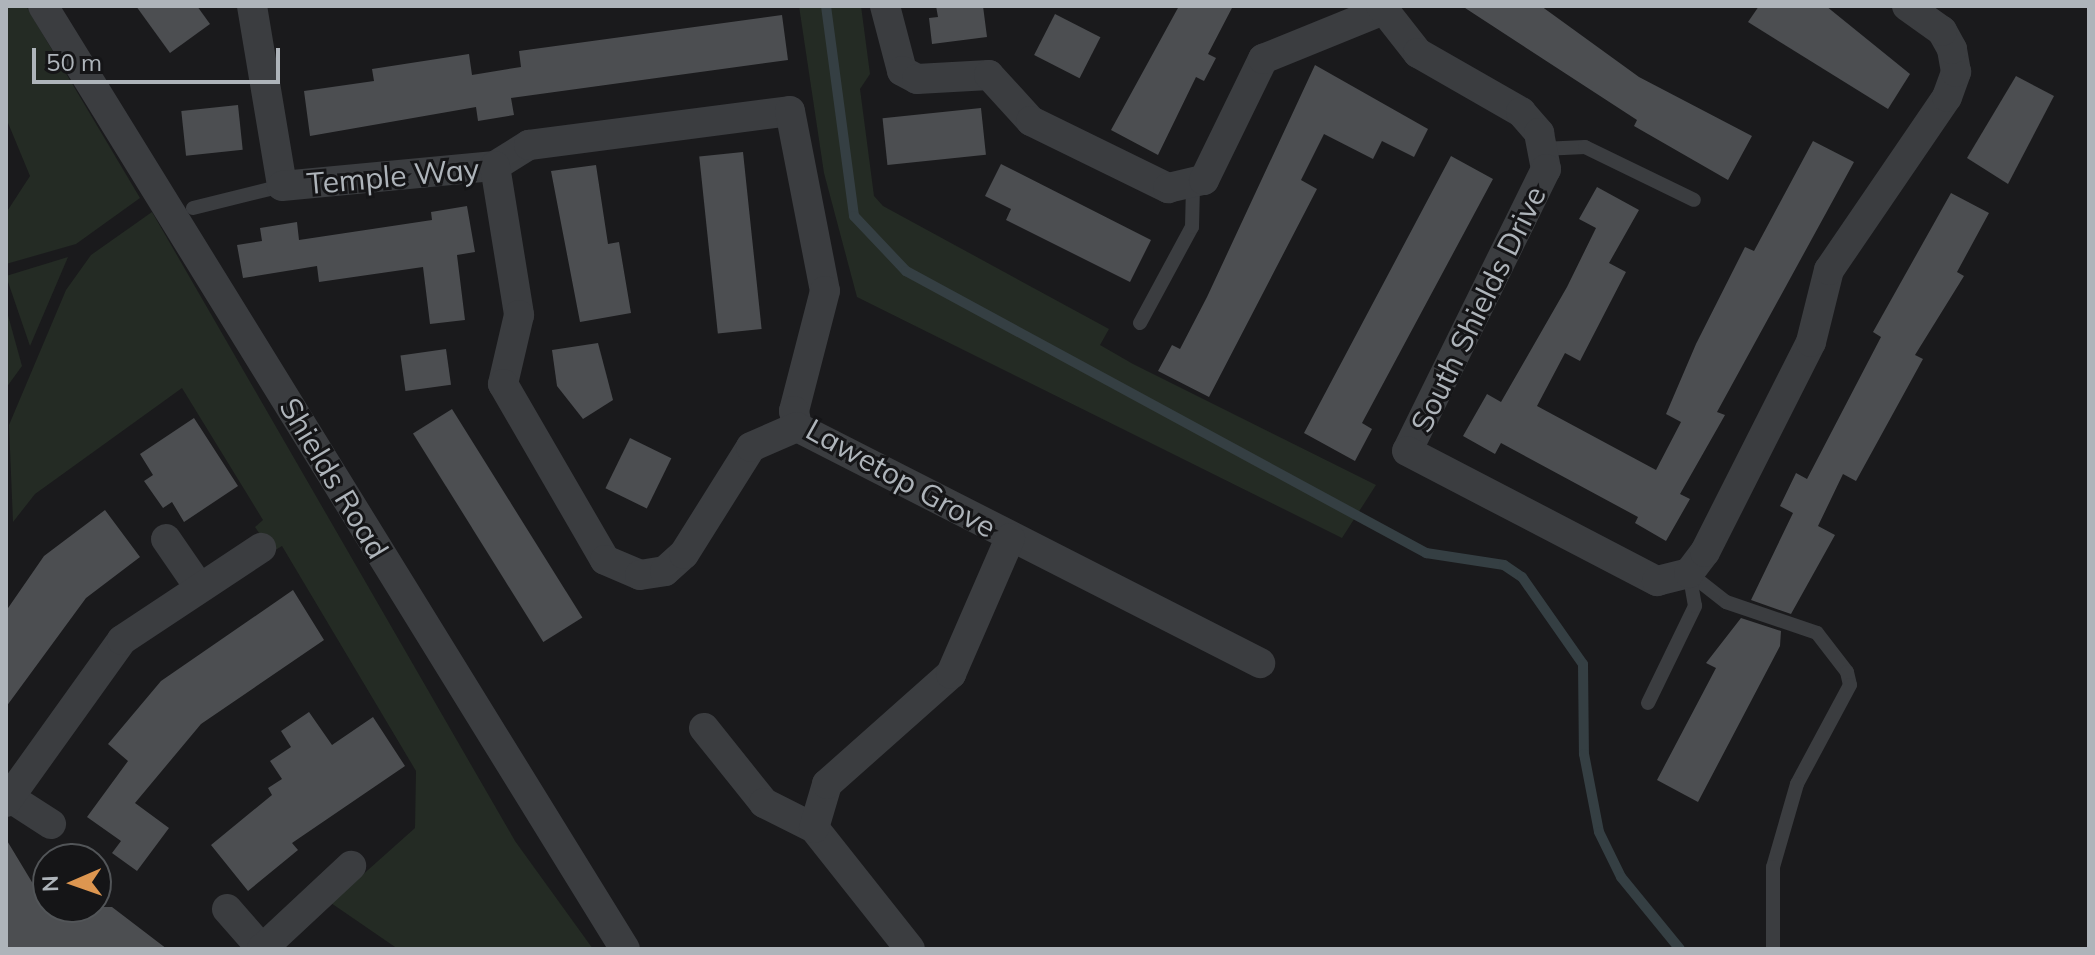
<!DOCTYPE html>
<html>
<head>
<meta charset="utf-8">
<style>
	body { margin:0 }
	#map { position:relative; width:2095px; height:955px; overflow:hidden; background:#1a1a1c; font-family:Mulish,sans-serif }
	div>[style] { position:absolute }
	.green>* { inset:0; background:#242b24 }
	.stream>* { height:10px; margin:-5px; padding:0 5px; transform-origin:5px; border-radius:5px; background:#353f43 }
	.building>* { inset:0; background:#4c4e51; transform-origin:0 0 }
	.lane>* { height:14px; margin:-7px; padding:0 7px; transform-origin:7px; border-radius:7px; background:#3b3d40 }
	.street>* { height:30px; margin:-15px; padding:0 15px; transform-origin:15px; border-radius:15px; background:#3b3d40 }
	span { translate:-50% -50%; white-space:nowrap; text-align:center; line-height:1.15; -webkit-text-stroke:6px #151517; paint-order:stroke }
	.street-label { font-size:30px; color:#aeb4ba }
	.frame { position:absolute; inset:0; border:8px solid #aeb4ba; pointer-events:none }
	.north { position:absolute; left:32px; top:843px; width:80px; height:80px; box-sizing:border-box; background:#151517; border:2px solid #525558; border-radius:50%; rotate:268deg; font-size:22px; font-weight:700; line-height:32px; text-align:center; color:#aeb4ba }
	.north::after { content:''; display:block; margin:auto; width:28px; height:36px; background:#dd9650; clip-path:polygon(50% 0,100% 100%,50% 72%,0 100%) }
	.scale { position:absolute; left:32px; top:48px; width:248px; height:36px; box-sizing:border-box; border:4px solid #aeb4ba; border-top:0; padding-left:10px; font-size:24px; line-height:28px; white-space:nowrap; color:#aeb4ba; -webkit-text-stroke:6px #151517; paint-order:stroke }
</style>
</head>
<body>
<div id="map">
	<div class="green">
		<i style="clip-path:polygon(6px 6px,26px 6px,140px 198px,76px 244px,6px 264px,6px 213px,30px 176px,6px 118px)"></i>
		<i style="clip-path:polygon(799px 6px,861px 6px,870px 74px,860px 89px,874px 196px,883px 206px,1109px 329px,1100px 345px,1133px 364px,1376px 485px,1342px 538px,857px 297px,824px 173px)"></i>
		<i style="clip-path:polygon(152px 212px,515px 841px,593px 949px,398px 949px,331px 903px,415px 828px,416px 771px,282px 546px,272px 552px,255px 527px,263px 520px,182px 388px,35px 494px,13px 522px,9px 425px,66px 290px,91px 255px)"></i>
		<i style="clip-path:polygon(68px 257px,30px 346px,6px 276px)"></i>
		<i style="clip-path:polygon(6px 308px,22px 366px,6px 388px)"></i>
	</div>
	<div class="stream">
		<i style="left:826px;top:6px;width:212px;rotate:82.4deg"></i>
		<i style="left:854px;top:216px;width:76px;rotate:46.6deg"></i>
		<i style="left:906px;top:271px;width:592px;rotate:28.47deg"></i>
		<i style="left:1426px;top:553px;width:79px;rotate:8.7deg"></i>
		<i style="left:1504px;top:565px;width:22px;rotate:34deg"></i>
		<i style="left:1522px;top:577px;width:106px;rotate:55deg"></i>
		<i style="left:1583px;top:664px;width:90px;rotate:89.4deg"></i>
		<i style="left:1584px;top:754px;width:79px;rotate:79.1deg"></i>
		<i style="left:1599px;top:832px;width:50px;rotate:63.9deg"></i>
		<i style="left:1621px;top:877px;width:93px;rotate:50.7deg"></i>
	</div>
	<div class="building">
		<i style="clip-path:polygon(136px 6px,197px 6px,210px 24px,170px 53px)"></i>
		<i style="clip-path:polygon(936px 6px,983px 6px,987px 37px,932px 44px,929px 18px,938px 17px)"></i>
		<i style="clip-path:polygon(1179px 6px,1233px 6px,1208px 54px,1216px 58px,1204px 81px,1196px 77px,1158px 155px,1111px 130px)"></i>
		<i style="clip-path:polygon(1462px 6px,1541px 6px,1639px 77px,1752px 136px,1728px 180px,1634px 126px,1637px 120px)"></i>
		<i style="clip-path:polygon(1759px 6px,1826px 6px,1910px 74px,1888px 109px,1748px 22px)"></i>
		<i style="left:1055px;top:14px;width:51px;height:46px;rotate:27deg"></i>
		<i style="clip-path:polygon(782px 15px,788px 60px,511px 98px,514px 115px,478px 121px,476px 107px,310px 136px,304px 91px,374px 81px,372px 69px,469px 54px,472px 75px,521px 67px,519px 51px)"></i>
		<i style="clip-path:polygon(1315px 65px,1428px 129px,1414px 157px,1382px 141px,1373px 159px,1324px 134px,1301px 180px,1317px 189px,1209px 397px,1158px 371px,1172px 345px,1180px 349px,1207px 297px)"></i>
		<i style="clip-path:polygon(2016px 76px,2054px 96px,2008px 184px,1967px 158px)"></i>
		<i style="left:238px;top:105px;width:45px;height:57px;rotate:84deg"></i>
		<i style="left:981px;top:108px;width:47px;height:99px;rotate:84deg"></i>
		<i style="clip-path:polygon(1813px 141px,1854px 162px,1717px 412px,1725px 415px,1680px 494px,1690px 499px,1666px 541px,1635px 523px,1638px 517px,1501px 443px,1495px 454px,1463px 436px,1487px 394px,1501px 402px,1567px 287px,1596px 228px,1579px 219px,1597px 187px,1639px 210px,1609px 263px,1626px 272px,1580px 361px,1565px 353px,1537px 406px,1656px 470px,1681px 422px,1666px 414px,1696px 344px,1745px 247px,1754px 251px)"></i>
		<i style="left:743px;top:152px;width:178px;height:44px;rotate:84deg"></i>
		<i style="clip-path:polygon(1451px 156px,1493px 179px,1362px 423px,1372px 429px,1355px 461px,1304px 433px)"></i>
		<i style="clip-path:polygon(1001px 164px,1151px 240px,1130px 282px,1006px 220px,1011px 209px,985px 196px)"></i>
		<i style="clip-path:polygon(596px 165px,608px 244px,619px 242px,631px 313px,580px 322px,551px 171px)"></i>
		<i style="clip-path:polygon(1951px 193px,1989px 213px,1957px 272px,1964px 276px,1915px 355px,1923px 359px,1856px 481px,1843px 474px,1818px 526px,1835px 535px,1791px 614px,1751px 600px,1793px 513px,1780px 506px,1796px 473px,1807px 479px,1881px 337px,1873px 332px)"></i>
		<i style="clip-path:polygon(467px 206px,475px 252px,457px 255px,465px 320px,430px 324px,423px 267px,319px 282px,317px 266px,243px 278px,237px 245px,262px 241px,260px 228px,297px 222px,299px 240px,432px 220px,431px 212px)"></i>
		<i style="clip-path:polygon(598px 343px,613px 400px,583px 419px,557px 386px,552px 350px)"></i>
		<i style="left:446px;top:349px;width:36px;height:46px;rotate:82deg"></i>
		<i style="left:452px;top:409px;width:246px;height:46px;rotate:58deg"></i>
		<i style="clip-path:polygon(194px 418px,238px 486px,184px 522px,172px 502px,163px 508px,144px 481px,153px 475px,140px 454px)"></i>
		<i style="left:630px;top:438px;width:46px;height:56px;rotate:26deg"></i>
		<i style="clip-path:polygon(105px 510px,140px 557px,86px 598px,6px 707px,6px 611px,44px 556px)"></i>
		<i style="clip-path:polygon(293px 590px,324px 640px,201px 724px,135px 803px,169px 828px,137px 871px,112px 853px,121px 841px,87px 817px,128px 761px,108px 744px,161px 681px)"></i>
		<i style="clip-path:polygon(1741px 618px,1781px 631px,1780px 646px,1698px 802px,1657px 780px,1716px 668px,1706px 663px)"></i>
		<i style="clip-path:polygon(309px 712px,332px 745px,373px 717px,405px 766px,292px 843px,298px 850px,248px 891px,211px 845px,272px 795px,268px 788px,282px 779px,270px 761px,291px 747px,281px 731px)"></i>
		<i style="clip-path:polygon(6px 839px,47px 907px,112px 907px,167px 949px,6px 949px)"></i>
	</div>
	<div class="lane">
		<i style="left:1542px;top:149px;width:43px;rotate:-2.7deg"></i>
		<i style="left:1585px;top:147px;width:121px;rotate:25.9deg"></i>
		<i style="left:193px;top:208px;width:92px;rotate:-13.9deg"></i>
		<i style="left:1140px;top:323px;width:109px;rotate:-61.6deg"></i>
		<i style="left:1192px;top:227px;width:40px;rotate:-88.6deg"></i>
		<i style="left:1689px;top:573px;width:47px;rotate:38.1deg"></i>
		<i style="left:1726px;top:602px;width:96px;rotate:18.8deg"></i>
		<i style="left:1817px;top:633px;width:49px;rotate:52.4deg"></i>
		<i style="left:1847px;top:672px;width:13px;rotate:77deg"></i>
		<i style="left:1850px;top:685px;width:112px;rotate:118.2deg"></i>
		<i style="left:1797px;top:784px;width:86px;rotate:106.1deg"></i>
		<i style="left:1773px;top:867px;width:82px;rotate:90deg"></i>
		<i style="left:1648px;top:703px;width:108px;rotate:-64.1deg"></i>
		<i style="left:1695px;top:606px;width:34px;rotate:-100deg"></i>
	</div>
	<div class="street">
		<i style="left:43px;top:6px;width:1108px;rotate:58.32deg"></i>
		<i style="left:252px;top:6px;width:182px;rotate:80.5deg"></i>
		<i style="left:282px;top:186px;width:214px;rotate:-5.4deg"></i>
		<i style="left:495px;top:166px;width:40px;rotate:-32deg"></i>
		<i style="left:529px;top:145px;width:263px;rotate:-7.4deg"></i>
		<i style="left:790px;top:111px;width:183px;rotate:79deg"></i>
		<i style="left:825px;top:291px;width:124px;rotate:104.5deg"></i>
		<i style="left:794px;top:411px;width:16px;rotate:79deg"></i>
		<i style="left:797px;top:427px;width:520px;rotate:27.01deg"></i>
		<i style="left:885px;top:6px;width:67px;rotate:75.3deg"></i>
		<i style="left:902px;top:71px;width:17px;rotate:28deg"></i>
		<i style="left:917px;top:79px;width:72px;rotate:-3.2deg"></i>
		<i style="left:989px;top:75px;width:62px;rotate:47.6deg"></i>
		<i style="left:1031px;top:121px;width:153px;rotate:26.1deg"></i>
		<i style="left:1168px;top:188px;width:37px;rotate:-13deg"></i>
		<i style="left:1204px;top:180px;width:135px;rotate:-64deg"></i>
		<i style="left:1263px;top:59px;width:127px;rotate:-22.1deg"></i>
		<i style="left:1381px;top:6px;width:60px;rotate:51.8deg"></i>
		<i style="left:1418px;top:53px;width:119px;rotate:29.8deg"></i>
		<i style="left:1521px;top:112px;width:28px;rotate:49deg"></i>
		<i style="left:1539px;top:133px;width:37px;rotate:79deg"></i>
		<i style="left:1546px;top:169px;width:314px;rotate:116.2deg"></i>
		<i style="left:1407px;top:451px;width:282px;rotate:27.5deg"></i>
		<i style="left:1657px;top:581px;width:33px;rotate:-14deg"></i>
		<i style="left:1689px;top:573px;width:26px;rotate:-53deg"></i>
		<i style="left:1705px;top:552px;width:235px;rotate:-63.2deg"></i>
		<i style="left:1811px;top:342px;width:74px;rotate:-76deg"></i>
		<i style="left:1829px;top:270px;width:209px;rotate:-55.7deg"></i>
		<i style="left:1947px;top:97px;width:27px;rotate:-70deg"></i>
		<i style="left:1956px;top:72px;width:23px;rotate:-100deg"></i>
		<i style="left:1952px;top:49px;width:21px;rotate:-119deg"></i>
		<i style="left:1942px;top:31px;width:43px;rotate:-144.5deg"></i>
		<i style="left:495px;top:166px;width:151px;rotate:80.8deg"></i>
		<i style="left:519px;top:315px;width:71px;rotate:103.1deg"></i>
		<i style="left:503px;top:384px;width:203px;rotate:59.9deg"></i>
		<i style="left:605px;top:560px;width:38px;rotate:23deg"></i>
		<i style="left:640px;top:575px;width:25px;rotate:-9deg"></i>
		<i style="left:665px;top:571px;width:25px;rotate:-42deg"></i>
		<i style="left:684px;top:554px;width:126px;rotate:-57.9deg"></i>
		<i style="left:751px;top:447px;width:50px;rotate:-23.5deg"></i>
		<i style="left:166px;top:539px;width:58px;rotate:55.5deg"></i>
		<i style="left:704px;top:728px;width:96px;rotate:51.3deg"></i>
		<i style="left:764px;top:803px;width:56px;rotate:26.6deg"></i>
		<i style="left:9px;top:797px;width:50px;rotate:32.7deg"></i>
		<i style="left:6px;top:802px;width:199px;rotate:-54.4deg"></i>
		<i style="left:122px;top:640px;width:167px;rotate:-33.5deg"></i>
		<i style="left:227px;top:909px;width:53px;rotate:48.8deg"></i>
		<i style="left:262px;top:949px;width:122px;rotate:-43deg"></i>
		<i style="left:910px;top:949px;width:154px;rotate:-128.4deg"></i>
		<i style="left:814px;top:828px;width:46px;rotate:-73.5deg"></i>
		<i style="left:827px;top:784px;width:166px;rotate:-41.6deg"></i>
		<i style="left:951px;top:674px;width:148px;rotate:-66.5deg"></i>
	</div>
	<div class="street-label">
		<span style="left:393px;top:176px;rotate:-5deg">Temple Way</span>
		<span style="left:1478px;top:309px;rotate:-64deg">South Shields Drive</span>
		<span style="left:334px;top:478px;rotate:59deg">Shields Road</span>
		<span style="left:901px;top:478px;rotate:29deg">Lawetop Grove</span>
	</div>
	<div class="frame"></div>
	<div class="north">N</div>
	<div class="scale">50 m</div>
</div>
</body>
</html>
